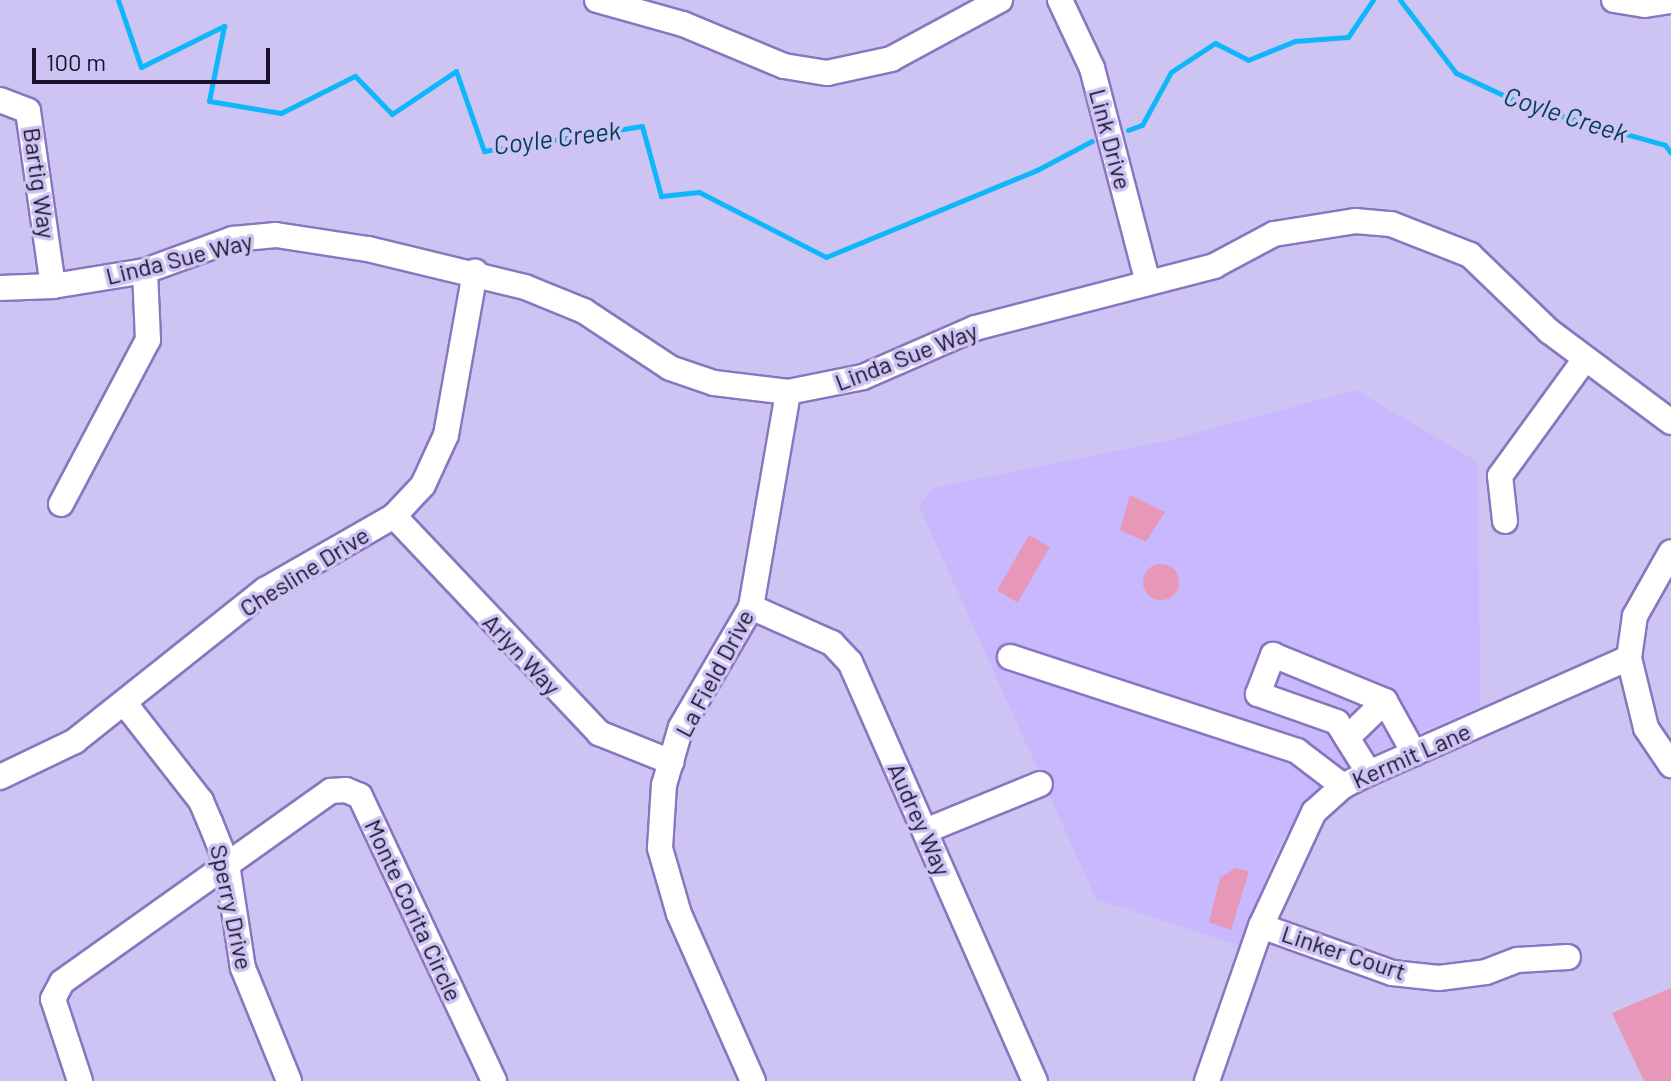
<!DOCTYPE html>
<html>
<head>
<meta charset="utf-8">
<style>
	body { margin:0 }
	#map { position:relative; width:1671px; height:1081px; overflow:hidden; background:#cec4f3; font-family:Barlow,sans-serif }
	div>[style] { position:absolute }
	.built>* { inset:0; background:#c8b8fd }
	.green>* { inset:0; background:#e797b7; transform-origin:0 0 }
	.round { border-radius:50% }
	.stream>* { height:5px; margin:-2.5px; padding:0 2.5px; transform-origin:2.5px; border-radius:2.5px; background:#0fb7fa }
	.roads { filter:drop-shadow(2px 0 #8876bf) drop-shadow(-2px 0 #8876bf) drop-shadow(0 2px #8876bf) drop-shadow(0 -2px #8876bf) }
	.minor>* { height:24px; margin:-12px; padding:0 12px; transform-origin:12px; border-radius:12px; background:#fff }
	span { translate:-50% -50%; white-space:nowrap; text-align:center; line-height:1.15; -webkit-text-stroke:7px #cec4f3; paint-order:stroke }
	.street-label { font-size:24px; color:#19112d }
	.water-label { font-size:26px; color:#003e58; font-style:italic }
	.scale { position:absolute; left:32px; top:48px; width:238px; height:36px; box-sizing:border-box; border:4px solid #19112d; border-top:0; padding-left:10px; font-size:24px; line-height:28px; white-space:nowrap; color:#19112d; -webkit-text-stroke:6px #cec4f3; paint-order:stroke }
</style>
</head>
<body>
<div id="map">
	<div class="built">
		<i style="clip-path:polygon(1356px 390px,1478px 462px,1480px 706px,1351px 764px,1315px 792px,1280px 843px,1240px 946px,1096px 899px,919px 506px,933px 488px,1170px 440px)"></i>
	</div>
	<div class="green">
		<i style="clip-path:polygon(1130px 495px,1165px 512px,1146px 542px,1120px 530px)"></i>
		<i style="left:1029px;top:535px;width:24px;height:64px;rotate:30deg"></i>
		<i class="round" style="left:1143px;top:564px;width:36px;height:36px"></i>
		<i style="clip-path:polygon(1235px 868px,1249px 871px,1231px 930px,1209px 922px,1220px 878px)"></i>
		<i style="clip-path:polygon(1671px 988px,1671px 1081px,1644px 1081px,1612px 1013px)"></i>
	</div>
	<div class="stream">
		<i style="left:118px;top:0;width:71px;rotate:71.1deg"></i>
		<i style="left:141px;top:67px;width:93px;rotate:-26.3deg"></i>
		<i style="left:224px;top:26px;width:76px;rotate:101.3deg"></i>
		<i style="left:209px;top:101px;width:73px;rotate:9.5deg"></i>
		<i style="left:281px;top:113px;width:83px;rotate:-26.6deg"></i>
		<i style="left:355px;top:76px;width:53px;rotate:45.8deg"></i>
		<i style="left:392px;top:114px;width:77px;rotate:-33.9deg"></i>
		<i style="left:456px;top:71px;width:85px;rotate:70.7deg"></i>
		<i style="left:484px;top:151px;width:160px;rotate:-9deg"></i>
		<i style="left:642px;top:126px;width:73px;rotate:74.8deg"></i>
		<i style="left:661px;top:196px;width:38px;rotate:-6deg"></i>
		<i style="left:699px;top:192px;width:143px;rotate:27.1deg"></i>
		<i style="left:826px;top:257px;width:228px;rotate:-22.4deg"></i>
		<i style="left:1037px;top:170px;width:62px;rotate:-27.8deg"></i>
		<i style="left:1400px;top:0;width:92px;rotate:52.5deg"></i>
		<i style="left:1456px;top:73px;width:81px;rotate:25deg"></i>
		<i style="left:1529px;top:107px;width:141px;rotate:15.6deg"></i>
		<i style="left:1665px;top:145px;width:10px;rotate:53deg"></i>
		<i style="left:1128px;top:130px;width:15px;rotate:-20deg"></i>
		<i style="left:1142px;top:125px;width:60px;rotate:-61.3deg"></i>
		<i style="left:1171px;top:72px;width:53px;rotate:-33.4deg"></i>
		<i style="left:1215px;top:43px;width:37px;rotate:27deg"></i>
		<i style="left:1248px;top:60px;width:51px;rotate:-22deg"></i>
		<i style="left:1295px;top:41px;width:53px;rotate:-4.3deg"></i>
		<i style="left:1348px;top:37px;width:45px;rotate:-56deg"></i>
	</div>
	<div class="roads">
		<div class="minor">
			<i style="left:597px;top:0;width:89px;rotate:15.6deg"></i>
			<i style="left:683px;top:24px;width:109px;rotate:22.6deg"></i>
			<i style="left:784px;top:66px;width:44px;rotate:9.2deg"></i>
			<i style="left:827px;top:73px;width:66px;rotate:-12.3deg"></i>
			<i style="left:891px;top:59px;width:124px;rotate:-28.4deg"></i>
			<i style="left:1060px;top:0;width:75px;rotate:64.8deg"></i>
			<i style="left:1092px;top:68px;width:222px;rotate:75.4deg"></i>
			<i style="left:1614px;top:0;width:31px;rotate:9deg"></i>
			<i style="left:1645px;top:5px;width:26px;rotate:-9deg"></i>
			<i style="left:0;top:100px;width:30px;rotate:21deg"></i>
			<i style="left:28px;top:111px;width:177px;rotate:81.9deg"></i>
			<i style="left:0;top:288px;width:53px;rotate:-2.2deg"></i>
			<i style="left:53px;top:286px;width:93px;rotate:-9.3deg"></i>
			<i style="left:145px;top:271px;width:94px;rotate:-20deg"></i>
			<i style="left:233px;top:239px;width:43px;rotate:-5.3deg"></i>
			<i style="left:276px;top:235px;width:93px;rotate:8.7deg"></i>
			<i style="left:368px;top:249px;width:162px;rotate:13.6deg"></i>
			<i style="left:525px;top:287px;width:64px;rotate:22.1deg"></i>
			<i style="left:584px;top:311px;width:103px;rotate:33.5deg"></i>
			<i style="left:670px;top:368px;width:46px;rotate:18.8deg"></i>
			<i style="left:714px;top:383px;width:75px;rotate:6.9deg"></i>
			<i style="left:788px;top:392px;width:76px;rotate:-11.3deg"></i>
			<i style="left:863px;top:377px;width:122px;rotate:-23.6deg"></i>
			<i style="left:975px;top:328px;width:247px;rotate:-14.5deg"></i>
			<i style="left:1214px;top:266px;width:68px;rotate:-28.1deg"></i>
			<i style="left:1274px;top:234px;width:82px;rotate:-9.1deg"></i>
			<i style="left:1355px;top:221px;width:36px;rotate:5deg"></i>
			<i style="left:1391px;top:224px;width:85px;rotate:21.4deg"></i>
			<i style="left:1470px;top:255px;width:110px;rotate:43.9deg"></i>
			<i style="left:1549px;top:331px;width:152px;rotate:36.7deg"></i>
			<i style="left:61px;top:504px;width:186px;rotate:-62.1deg"></i>
			<i style="left:148px;top:340px;width:69px;rotate:-92.5deg"></i>
			<i style="left:394px;top:516px;width:299px;rotate:46.6deg"></i>
			<i style="left:599px;top:733px;width:78px;rotate:21.9deg"></i>
			<i style="left:1505px;top:521px;width:45px;rotate:-96.3deg"></i>
			<i style="left:1500px;top:476px;width:145px;rotate:-54deg"></i>
			<i style="left:751px;top:607px;width:89px;rotate:24deg"></i>
			<i style="left:832px;top:643px;width:26px;rotate:47deg"></i>
			<i style="left:850px;top:662px;width:458px;rotate:66.2deg"></i>
			<i style="left:1010px;top:657px;width:302px;rotate:18.1deg"></i>
			<i style="left:1297px;top:751px;width:58px;rotate:37.3deg"></i>
			<i style="left:1629px;top:658px;width:72px;rotate:76.3deg"></i>
			<i style="left:1646px;top:728px;width:45px;rotate:56deg"></i>
			<i style="left:126px;top:705px;width:122px;rotate:52deg"></i>
			<i style="left:201px;top:801px;width:23px;rotate:67deg"></i>
			<i style="left:210px;top:822px;width:45px;rotate:68deg"></i>
			<i style="left:227px;top:864px;width:105px;rotate:81.3deg"></i>
			<i style="left:243px;top:968px;width:122px;rotate:67.8deg"></i>
			<i style="left:1347px;top:738px;width:53px;rotate:-44.2deg"></i>
			<i style="left:1369px;top:773px;width:60px;rotate:-122.1deg"></i>
			<i style="left:1337px;top:722px;width:84px;rotate:-160.5deg"></i>
			<i style="left:1258px;top:694px;width:42px;rotate:-69deg"></i>
			<i style="left:1273px;top:655px;width:121px;rotate:22.3deg"></i>
			<i style="left:1385px;top:701px;width:60px;rotate:60.9deg"></i>
			<i style="left:0;top:777px;width:83px;rotate:-25.6deg"></i>
			<i style="left:75px;top:741px;width:243px;rotate:-38.5deg"></i>
			<i style="left:265px;top:590px;width:149px;rotate:-29.8deg"></i>
			<i style="left:394px;top:516px;width:42px;rotate:-46.9deg"></i>
			<i style="left:423px;top:485px;width:55px;rotate:-65.3deg"></i>
			<i style="left:446px;top:435px;width:166px;rotate:-79.9deg"></i>
			<i style="left:925px;top:831px;width:124px;rotate:-22.2deg"></i>
			<i style="left:1261px;top:926px;width:139px;rotate:19.7deg"></i>
			<i style="left:1392px;top:973px;width:47px;rotate:6.1deg"></i>
			<i style="left:1439px;top:978px;width:47px;rotate:-7.3deg"></i>
			<i style="left:1486px;top:972px;width:34px;rotate:-21deg"></i>
			<i style="left:1518px;top:960px;width:50px;rotate:-3.4deg"></i>
			<i style="left:80px;top:1081px;width:86px;rotate:-108.2deg"></i>
			<i style="left:53px;top:999px;width:19px;rotate:-62deg"></i>
			<i style="left:62px;top:982px;width:330px;rotate:-35.4deg"></i>
			<i style="left:331px;top:791px;width:15px;rotate:-4deg"></i>
			<i style="left:346px;top:790px;width:15px;rotate:23deg"></i>
			<i style="left:360px;top:796px;width:315px;rotate:64.8deg"></i>
			<i style="left:753px;top:1081px;width:183px;rotate:-113.9deg"></i>
			<i style="left:679px;top:914px;width:69px;rotate:-106.1deg"></i>
			<i style="left:660px;top:848px;width:63px;rotate:-86.4deg"></i>
			<i style="left:664px;top:785px;width:60px;rotate:-73.7deg"></i>
			<i style="left:681px;top:727px;width:139px;rotate:-59.7deg"></i>
			<i style="left:751px;top:607px;width:218px;rotate:-80.2deg"></i>
			<i style="left:1207px;top:1081px;width:164px;rotate:-70.8deg"></i>
			<i style="left:1261px;top:926px;width:126px;rotate:-65.1deg"></i>
			<i style="left:1314px;top:812px;width:39px;rotate:-42deg"></i>
			<i style="left:1343px;top:786px;width:29px;rotate:-27deg"></i>
			<i style="left:1369px;top:773px;width:284px;rotate:-23.9deg"></i>
			<i style="left:1629px;top:658px;width:42px;rotate:-81.9deg"></i>
			<i style="left:1635px;top:616px;width:73px;rotate:-60.6deg"></i>
		</div>
	</div>
	<div class="street-label">
		<span style="left:1111px;top:139px;rotate:75deg">Link Drive</span>
		<span style="left:40px;top:183px;rotate:82deg">Bartig Way</span>
		<span style="left:179px;top:258px;rotate:-14deg">Linda Sue Way</span>
		<span style="left:906px;top:356px;rotate:-21deg">Linda Sue Way</span>
		<span style="left:304px;top:571px;rotate:-32deg">Chesline Drive</span>
		<span style="left:522px;top:654px;rotate:47deg">Arlyn Way</span>
		<span style="left:714px;top:673px;rotate:-62deg">La Field Drive</span>
		<span style="left:1411px;top:755px;rotate:-24deg">Kermit Lane</span>
		<span style="left:920px;top:819px;rotate:66deg">Audrey Way</span>
		<span style="left:232px;top:907px;rotate:78deg">Sperry Drive</span>
		<span style="left:414px;top:910px;rotate:65deg">Monte Corita Circle</span>
		<span style="left:1344px;top:952px;rotate:18deg">Linker Court</span>
	</div>
	<div class="water-label">
		<span style="left:1566px;top:114px;rotate:18deg">Coyle Creek</span>
		<span style="left:557px;top:137px;rotate:-7deg">Coyle Creek</span>
	</div>
	<div class="scale">100 m</div>
</div>
</body>
</html>
